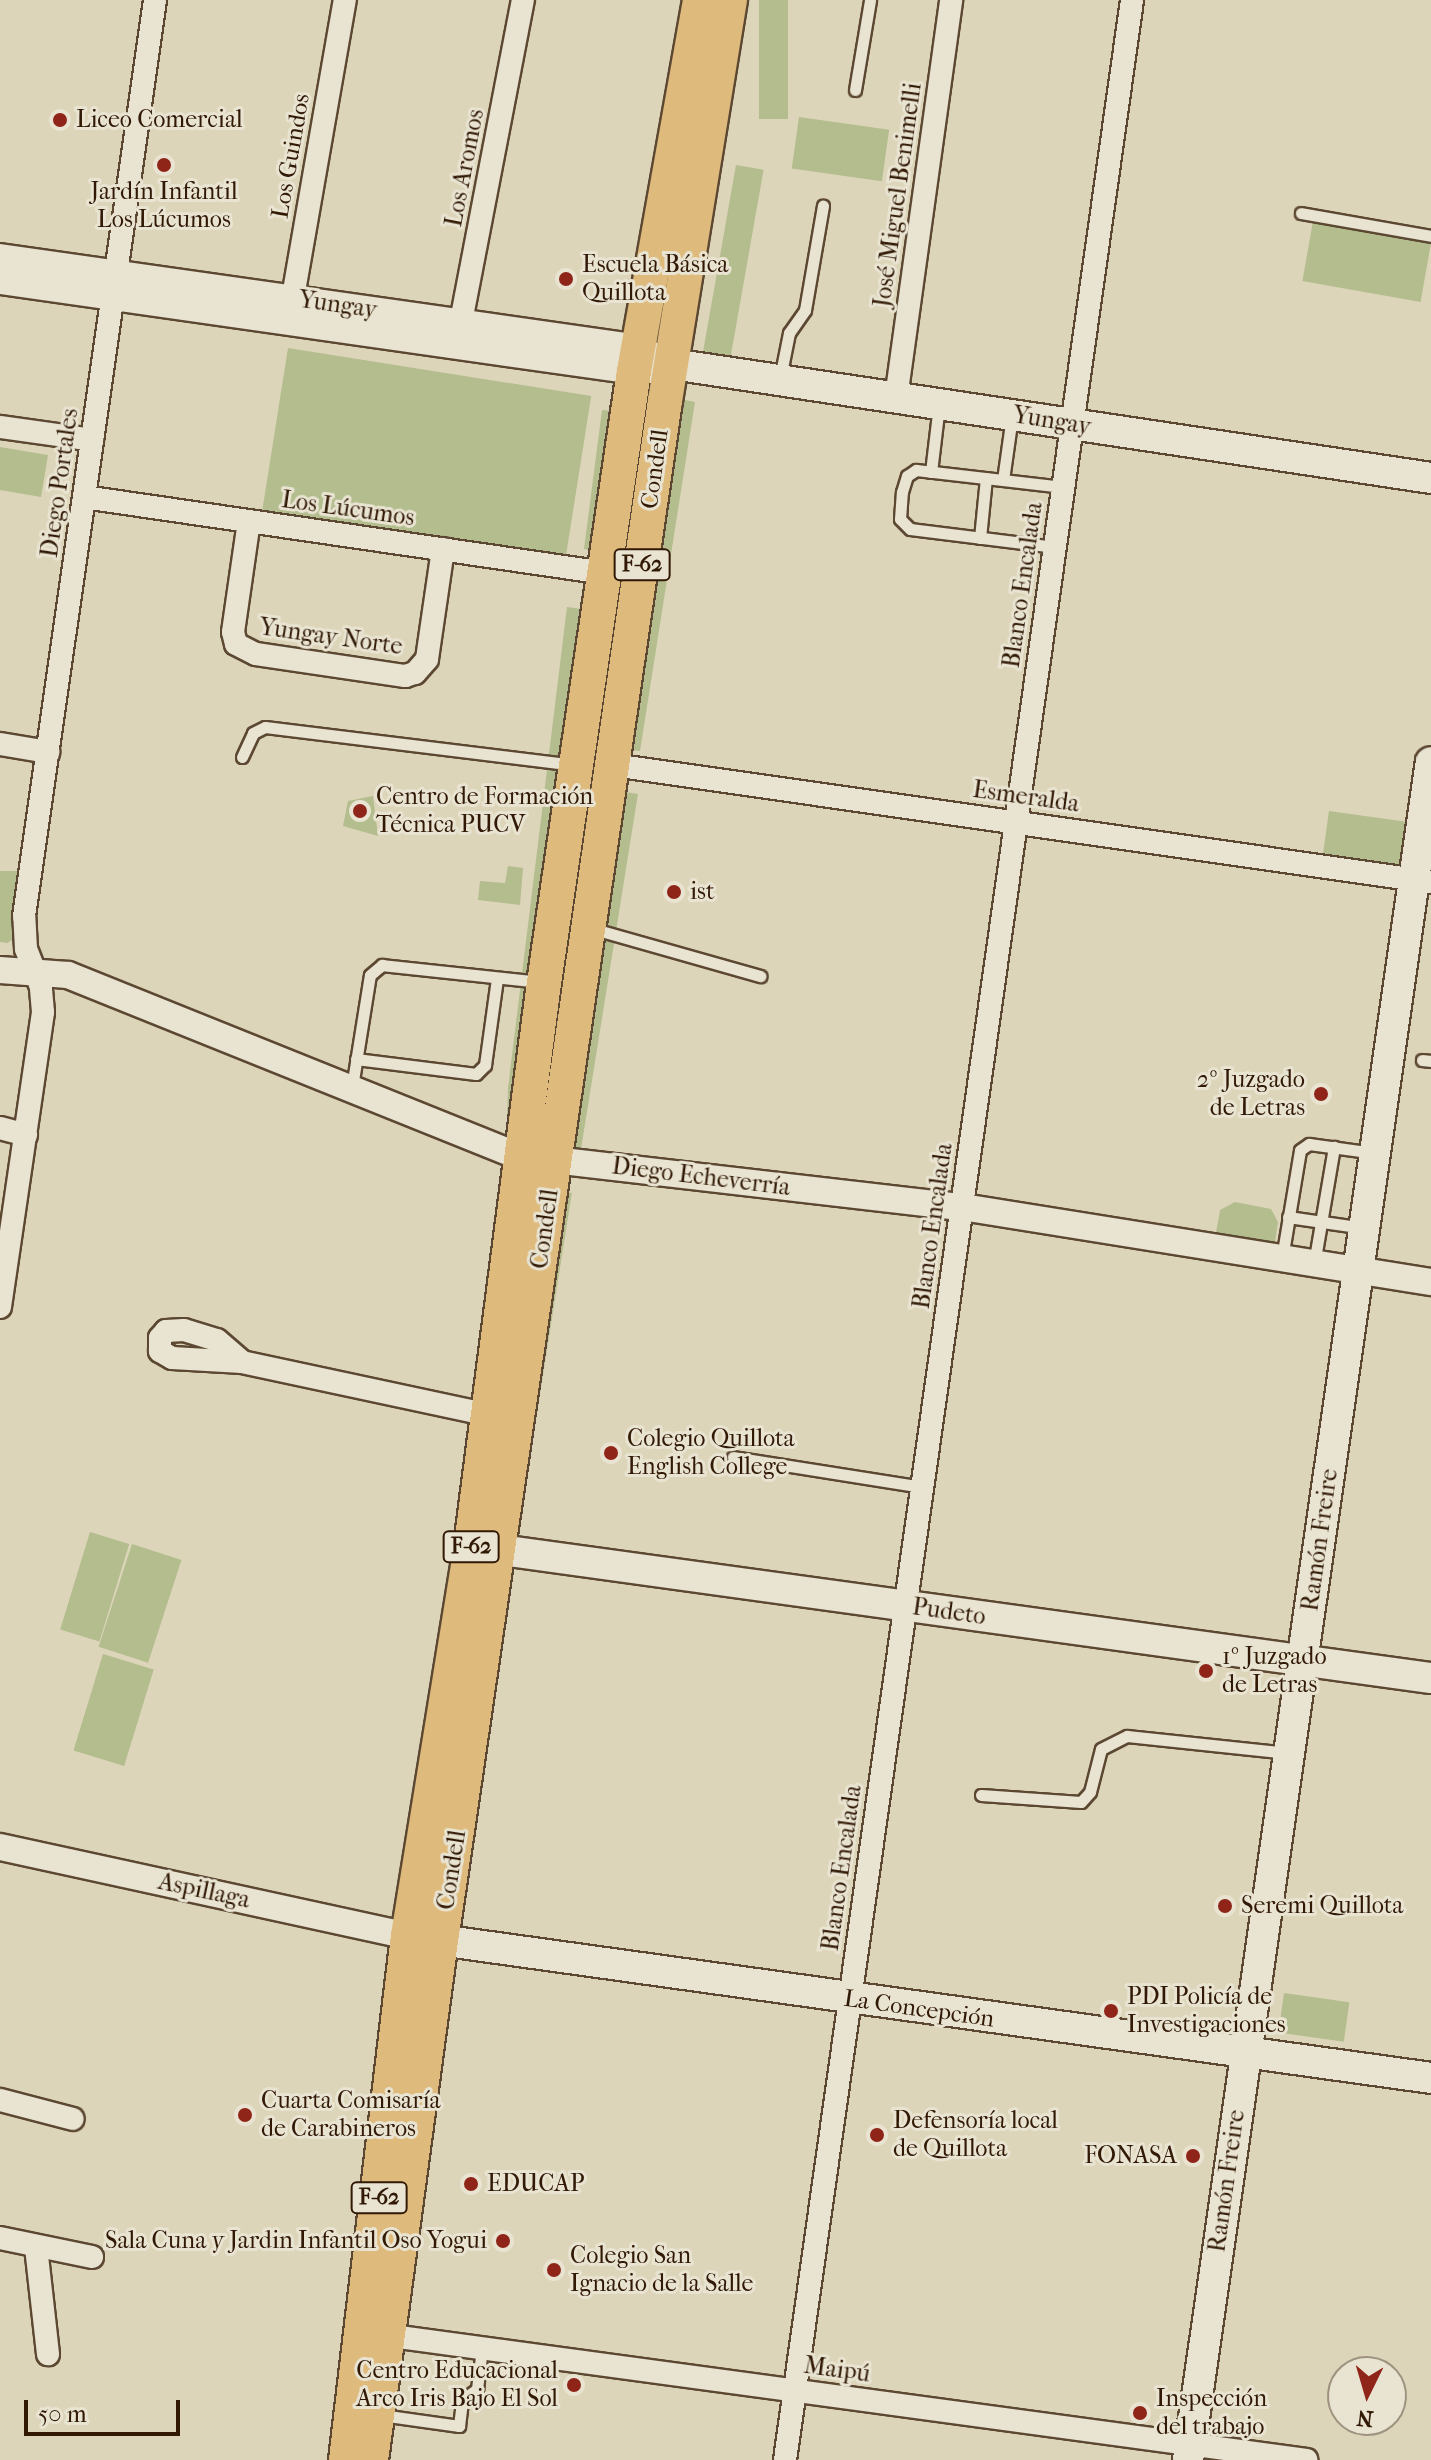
<!DOCTYPE html>
<html>
<head>
<meta charset="utf-8">
<style>
	body { margin:0 }
	#map { position:relative; width:1431px; height:2460px; overflow:hidden; background:#ddd5b9; font-family:"IM FELL French Canon",serif }
	div>[style] { position:absolute }
	.green>* { inset:0; background:#b3bd8e; transform-origin:0 0 }
	.roads { filter:drop-shadow(2px 0 #5c4832) drop-shadow(-2px 0 #5c4832) drop-shadow(0 2px #5c4832) drop-shadow(0 -2px #5c4832) }
	.service>* { height:11px; margin:-5.5px; padding:0 5.5px; transform-origin:5.5px; border-radius:5.5px; background:#e9e4d2 }
	.minor>* { height:22px; margin:-11px; padding:0 11px; transform-origin:11px; border-radius:11px; background:#e9e4d2 }
	.tertiary>* { height:26px; margin:-13px; padding:0 13px; transform-origin:13px; border-radius:13px; background:#e9e4d2 }
	.secondary>* { height:30px; margin:-15px; padding:0 15px; transform-origin:15px; border-radius:15px; background:#e9e4d2 }
	.primary>* { height:34px; margin:-17px; padding:0 17px; transform-origin:17px; border-radius:17px; background:#deba7c }
	.dots>* { width:22px; height:22px; translate:-50% -50%; box-sizing:border-box; border:4px solid #e9e4d2; border-radius:50% }
	span { translate:-50% -50%; white-space:nowrap; text-align:center; line-height:1.15; -webkit-text-stroke:6px #e9e4d2; paint-order:stroke }
	.shield-label span { padding:2px 6px; background:#e9e4d2; border:2px solid; border-radius:6px; -webkit-text-stroke-width:0 }
	.shield-label { font-size:22px; color:#311905; font-weight:700 }
	.poi-label { font-size:24px; color:#311905 }
	.left { translate:0 -50%; text-align:left }
	.right { translate:-100% -50%; text-align:right }
	.street-label { font-size:24px; color:#311905 }
	.north { position:absolute; left:1327px; top:2356px; width:80px; height:80px; box-sizing:border-box; background:#e9e4d2; border:2px solid #9f9380; border-radius:50%; rotate:185deg; font-size:22px; font-weight:700; line-height:32px; text-align:center; color:#311905 }
	.north::after { content:''; display:block; margin:auto; width:28px; height:36px; background:#8f2418; clip-path:polygon(50% 0,100% 100%,50% 72%,0 100%) }
	.scale { position:absolute; left:24px; top:2400px; width:156px; height:36px; box-sizing:border-box; border:4px solid #311905; border-top:0; padding-left:10px; font-size:24px; line-height:28px; white-space:nowrap; color:#311905; -webkit-text-stroke:6px #e9e4d2; paint-order:stroke }
</style>
</head>
<body>
<div id="map">
	<div class="green">
		<i style="left:759px;top:0;width:29px;height:119px"></i>
		<i style="left:799px;top:117px;width:91px;height:52px;rotate:8deg"></i>
		<i style="left:736px;top:165px;width:28px;height:190px;rotate:10deg"></i>
		<i style="left:1313px;top:221px;width:120px;height:61px;rotate:10deg"></i>
		<i style="left:288px;top:348px;width:307px;height:168px;rotate:9deg"></i>
		<i style="clip-path:polygon(675px 398px,695px 402px,640px 751px,625px 749px)"></i>
		<i style="clip-path:polygon(602px 410px,625px 412px,603px 552px,584px 549px)"></i>
		<i style="clip-path:polygon(0 447px,48px 455px,41px 497px,0 490px)"></i>
		<i style="clip-path:polygon(567px 607px,589px 610px,515px 1122px,507px 1118px,508px 1088px)"></i>
		<i style="clip-path:polygon(619px 791px,638px 794px,581px 1149px,573px 1149px,572px 1112px,584px 1079px,595px 1015px,594px 975px)"></i>
		<i style="clip-path:polygon(373px 796px,378px 836px,343px 826px,348px 801px)"></i>
		<i style="left:1329px;top:811px;width:85px;height:43px;rotate:8deg"></i>
		<i style="clip-path:polygon(508px 866px,523px 868px,520px 905px,478px 900px,480px 881px,505px 883px)"></i>
		<i style="clip-path:polygon(0 871px,20px 871px,14px 939px,7px 943px,0 942px)"></i>
		<i style="left:560px;top:1191px;width:12px;height:345px;rotate:9deg"></i>
		<i style="clip-path:polygon(1235px 1202px,1271px 1209px,1278px 1222px,1275px 1242px,1216px 1233px,1220px 1210px)"></i>
		<i style="left:90px;top:1532px;width:41px;height:102px;rotate:17deg"></i>
		<i style="left:132px;top:1544px;width:52px;height:108px;rotate:18deg"></i>
		<i style="left:103px;top:1654px;width:53px;height:101px;rotate:17deg"></i>
		<i style="left:1284px;top:1993px;width:66px;height:40px;rotate:8deg"></i>
	</div>
	<div class="roads">
		<div class="service">
			<i style="left:855px;top:90px;width:91px;rotate:-80.5deg"></i>
			<i style="left:1301px;top:213px;width:132px;rotate:10deg"></i>
			<i style="left:780px;top:378px;width:46px;rotate:-78.7deg"></i>
			<i style="left:789px;top:333px;width:28px;rotate:-55deg"></i>
			<i style="left:805px;top:310px;width:106px;rotate:-80.2deg"></i>
			<i style="left:931px;top:472px;width:67px;rotate:-83.2deg"></i>
			<i style="left:1003px;top:480px;width:65px;rotate:-82deg"></i>
			<i style="left:980px;top:538px;width:60px;rotate:-84.3deg"></i>
			<i style="left:1055px;top:547px;width:146px;rotate:-172.9deg"></i>
			<i style="left:910px;top:529px;width:14px;rotate:-135deg"></i>
			<i style="left:900px;top:519px;width:27px;rotate:-86deg"></i>
			<i style="left:902px;top:492px;width:17px;rotate:-73deg"></i>
			<i style="left:907px;top:476px;width:11px;rotate:-34deg"></i>
			<i style="left:916px;top:470px;width:148px;rotate:6.6deg"></i>
			<i style="left:242px;top:757px;width:26px;rotate:-65deg"></i>
			<i style="left:253px;top:733px;width:13px;rotate:-27deg"></i>
			<i style="left:265px;top:727px;width:310px;rotate:7deg"></i>
			<i style="left:594px;top:929px;width:173px;rotate:15.8deg"></i>
			<i style="left:356px;top:1059px;width:121px;rotate:7.1deg"></i>
			<i style="left:476px;top:1074px;width:13px;rotate:-45deg"></i>
			<i style="left:485px;top:1065px;width:87px;rotate:-82.1deg"></i>
			<i style="left:1422px;top:1060px;width:9px;rotate:6deg"></i>
			<i style="left:352px;top:1087px;width:113px;rotate:-80.9deg"></i>
			<i style="left:370px;top:975px;width:16px;rotate:-40deg"></i>
			<i style="left:382px;top:965px;width:161px;rotate:6.1deg"></i>
			<i style="left:1288px;top:1217px;width:77px;rotate:8.2deg"></i>
			<i style="left:1282px;top:1258px;width:109px;rotate:-80.5deg"></i>
			<i style="left:1300px;top:1150px;width:11px;rotate:-34deg"></i>
			<i style="left:1309px;top:1144px;width:67px;rotate:7.8deg"></i>
			<i style="left:1314px;top:1264px;width:119px;rotate:-80.3deg"></i>
			<i style="left:733px;top:1457px;width:191px;rotate:9deg"></i>
			<i style="left:981px;top:1795px;width:100px;rotate:4deg"></i>
			<i style="left:1081px;top:1802px;width:13px;rotate:-48deg"></i>
			<i style="left:1090px;top:1792px;width:44px;rotate:-75.7deg"></i>
			<i style="left:1101px;top:1749px;width:29px;rotate:-27deg"></i>
			<i style="left:1127px;top:1736px;width:162px;rotate:6deg"></i>
			<i style="left:381px;top:2415px;width:79px;rotate:8deg"></i>
			<i style="left:459px;top:2426px;width:26px;rotate:-83deg"></i>
			<i style="left:462px;top:2400px;width:19px;rotate:-36deg"></i>
			<i style="left:477px;top:2389px;width:41px;rotate:-83deg"></i>
		</div>
		<div class="minor">
			<i style="left:290px;top:314px;width:319px;rotate:-80.1deg"></i>
			<i style="left:458px;top:337px;width:343px;rotate:-79.1deg"></i>
			<i style="left:896px;top:398px;width:402px;rotate:-82.1deg"></i>
			<i style="left:0;top:427px;width:93px;rotate:8deg"></i>
			<i style="left:84px;top:497px;width:527px;rotate:8.3deg"></i>
			<i style="left:249px;top:521px;width:112px;rotate:98.2deg"></i>
			<i style="left:233px;top:632px;width:12px;rotate:76deg"></i>
			<i style="left:236px;top:644px;width:22px;rotate:27deg"></i>
			<i style="left:256px;top:654px;width:151px;rotate:8.4deg"></i>
			<i style="left:405px;top:676px;width:10px;rotate:-17deg"></i>
			<i style="left:415px;top:673px;width:18px;rotate:-49deg"></i>
			<i style="left:427px;top:659px;width:111px;rotate:-81.7deg"></i>
			<i style="left:0;top:744px;width:49px;rotate:9.5deg"></i>
			<i style="left:613px;top:765px;width:826px;rotate:8.14deg"></i>
			<i style="left:0;top:1128px;width:27px;rotate:15deg"></i>
			<i style="left:0;top:1307px;width:298px;rotate:-81.7deg"></i>
			<i style="left:43px;top:1012px;width:25px;rotate:-95deg"></i>
			<i style="left:41px;top:987px;width:41px;rotate:-111.5deg"></i>
			<i style="left:26px;top:949px;width:33px;rotate:-93deg"></i>
			<i style="left:24px;top:916px;width:925px;rotate:-81.86deg"></i>
			<i style="left:242px;top:1362px;width:70px;rotate:-176.7deg"></i>
			<i style="left:172px;top:1358px;width:14px;rotate:-150deg"></i>
			<i style="left:160px;top:1351px;width:13px;rotate:-90deg"></i>
			<i style="left:160px;top:1338px;width:9px;rotate:-49deg"></i>
			<i style="left:166px;top:1331px;width:18px;rotate:-3deg"></i>
			<i style="left:184px;top:1330px;width:34px;rotate:17deg"></i>
			<i style="left:217px;top:1340px;width:33px;rotate:41deg"></i>
			<i style="left:242px;top:1362px;width:248px;rotate:12.1deg"></i>
			<i style="left:0;top:2100px;width:75px;rotate:14.6deg"></i>
			<i style="left:0;top:2238px;width:94px;rotate:11.7deg"></i>
			<i style="left:36px;top:2247px;width:108px;rotate:83.6deg"></i>
			<i style="left:377px;top:2334px;width:938px;rotate:7.72deg"></i>
			<i style="left:785px;top:2460px;width:2484px;rotate:-81.97deg"></i>
		</div>
		<div class="tertiary">
			<i style="left:0;top:257px;width:645px;rotate:8.1deg"></i>
			<i style="left:639px;top:348px;width:17px;rotate:28deg"></i>
			<i style="left:0;top:281px;width:640px;rotate:8.08deg"></i>
			<i style="left:0;top:970px;width:68px;rotate:4.2deg"></i>
			<i style="left:68px;top:975px;width:486px;rotate:21.9deg"></i>
			<i style="left:519px;top:1156px;width:446px;rotate:6.6deg"></i>
			<i style="left:962px;top:1207px;width:475px;rotate:9.1deg"></i>
			<i style="left:0;top:1847px;width:418px;rotate:12.3deg"></i>
		</div>
		<div class="secondary">
			<i style="left:650px;top:368px;width:22px;rotate:-10deg"></i>
			<i style="left:672px;top:364px;width:768px;rotate:8.54deg"></i>
			<i style="left:475px;top:1559px;width:28px;rotate:-19deg"></i>
			<i style="left:501px;top:1550px;width:939px;rotate:7.84deg"></i>
			<i style="left:418px;top:1937px;width:1023px;rotate:7.92deg"></i>
			<i style="left:1188px;top:2460px;width:1715px;rotate:-81.86deg"></i>
		</div>
		<div class="primary">
			<i style="left:346px;top:2460px;width:528px;rotate:-83.25deg"></i>
			<i style="left:408px;top:1936px;width:380px;rotate:-80.8deg"></i>
			<i style="left:469px;top:1561px;width:583px;rotate:-82.61deg"></i>
			<i style="left:544px;top:983px;width:619px;rotate:-81.63deg"></i>
			<i style="left:634px;top:371px;width:377px;rotate:-79.9deg"></i>
			<i style="left:371px;top:2460px;width:525px;rotate:-82.33deg"></i>
			<i style="left:441px;top:1940px;width:1555px;rotate:-81.72deg"></i>
			<i style="left:665px;top:401px;width:406px;rotate:-80.8deg"></i>
		</div>
	</div>
	<div class="dots">
		<i style="left:60px;top:120px;background:#8f2418"></i>
		<i style="left:164px;top:165px;background:#8f2418"></i>
		<i style="left:566px;top:279px;background:#8f2418"></i>
		<i style="left:360px;top:811px;background:#8f2418"></i>
		<i style="left:674px;top:892px;background:#8f2418"></i>
		<i style="left:1321px;top:1094px;background:#8f2418"></i>
		<i style="left:611px;top:1453px;background:#8f2418"></i>
		<i style="left:1206px;top:1671px;background:#8f2418"></i>
		<i style="left:1225px;top:1906px;background:#8f2418"></i>
		<i style="left:1111px;top:2011px;background:#8f2418"></i>
		<i style="left:245px;top:2115px;background:#8f2418"></i>
		<i style="left:877px;top:2135px;background:#8f2418"></i>
		<i style="left:1193px;top:2156px;background:#8f2418"></i>
		<i style="left:471px;top:2184px;background:#8f2418"></i>
		<i style="left:503px;top:2241px;background:#8f2418"></i>
		<i style="left:554px;top:2270px;background:#8f2418"></i>
		<i style="left:574px;top:2385px;background:#8f2418"></i>
		<i style="left:1140px;top:2413px;background:#8f2418"></i>
	</div>
	<div class="shield-label">
		<span style="left:642px;top:565px">F-62</span>
		<span style="left:471px;top:1547px">F-62</span>
		<span style="left:379px;top:2198px">F-62</span>
	</div>
	<div class="poi-label">
		<span class="left" style="left:76px;top:120px">Liceo Comercial</span>
		<span style="left:164px;top:206px">Jardín Infantil<br>Los Lúcumos</span>
		<span class="left" style="left:582px;top:279px">Escuela Básica<br>Quillota</span>
		<span class="left" style="left:376px;top:811px">Centro de Formación<br>Técnica PUCV</span>
		<span class="left" style="left:690px;top:892px">ist</span>
		<span class="right" style="left:1305px;top:1094px">2º Juzgado<br>de Letras</span>
		<span class="left" style="left:627px;top:1453px">Colegio Quillota<br>English College</span>
		<span class="left" style="left:1222px;top:1671px">1º Juzgado<br>de Letras</span>
		<span class="left" style="left:1241px;top:1906px">Seremi Quillota</span>
		<span class="left" style="left:1127px;top:2011px">PDI Policía de<br>Investigaciones</span>
		<span class="left" style="left:261px;top:2115px">Cuarta Comisaría<br>de Carabineros</span>
		<span class="left" style="left:893px;top:2135px">Defensoría local<br>de Quillota</span>
		<span class="right" style="left:1177px;top:2156px">FONASA</span>
		<span class="left" style="left:487px;top:2184px">EDUCAP</span>
		<span class="right" style="left:487px;top:2241px">Sala Cuna y Jardin Infantil Oso Yogui</span>
		<span class="left" style="left:570px;top:2270px">Colegio San<br>Ignacio de la Salle</span>
		<span class="right" style="left:558px;top:2385px">Centro Educacional<br>Arco Iris Bajo El Sol</span>
		<span class="left" style="left:1156px;top:2413px">Inspección<br>del trabajo</span>
	</div>
	<div class="street-label">
		<span style="left:291px;top:156px;rotate:-80deg">Los Guindos</span>
		<span style="left:465px;top:168px;rotate:-79deg">Los Aromos</span>
		<span style="left:898px;top:195px;rotate:-82deg">José Miguel Benimelli</span>
		<span style="left:338px;top:305px;rotate:8deg">Yungay</span>
		<span style="left:1052px;top:421px;rotate:9deg">Yungay</span>
		<span style="left:655px;top:469px;rotate:-82deg">Condell</span>
		<span style="left:60px;top:483px;rotate:-82deg">Diego Portales</span>
		<span style="left:348px;top:509px;rotate:8deg">Los Lúcumos</span>
		<span style="left:1023px;top:585px;rotate:-82deg">Blanco Encalada</span>
		<span style="left:331px;top:637px;rotate:8deg">Yungay Norte</span>
		<span style="left:1026px;top:797px;rotate:8deg">Esmeralda</span>
		<span style="left:701px;top:1177px;rotate:7deg">Diego Echeverría</span>
		<span style="left:933px;top:1226px;rotate:-82deg">Blanco Encalada</span>
		<span style="left:545px;top:1229px;rotate:-82deg">Condell</span>
		<span style="left:1320px;top:1540px;rotate:-82deg">Ramón Freire</span>
		<span style="left:949px;top:1612px;rotate:8deg">Pudeto</span>
		<span style="left:842px;top:1868px;rotate:-82deg">Blanco Encalada</span>
		<span style="left:452px;top:1870px;rotate:-81deg">Condell</span>
		<span style="left:204px;top:1891px;rotate:12deg">Aspillaga</span>
		<span style="left:919px;top:2009px;rotate:8deg">La Concepción</span>
		<span style="left:1227px;top:2181px;rotate:-82deg">Ramón Freire</span>
		<span style="left:837px;top:2370px;rotate:8deg">Maipú</span>
	</div>
	<div class="north">N</div>
	<div class="scale">50 m</div>
</div>
</body>
</html>
